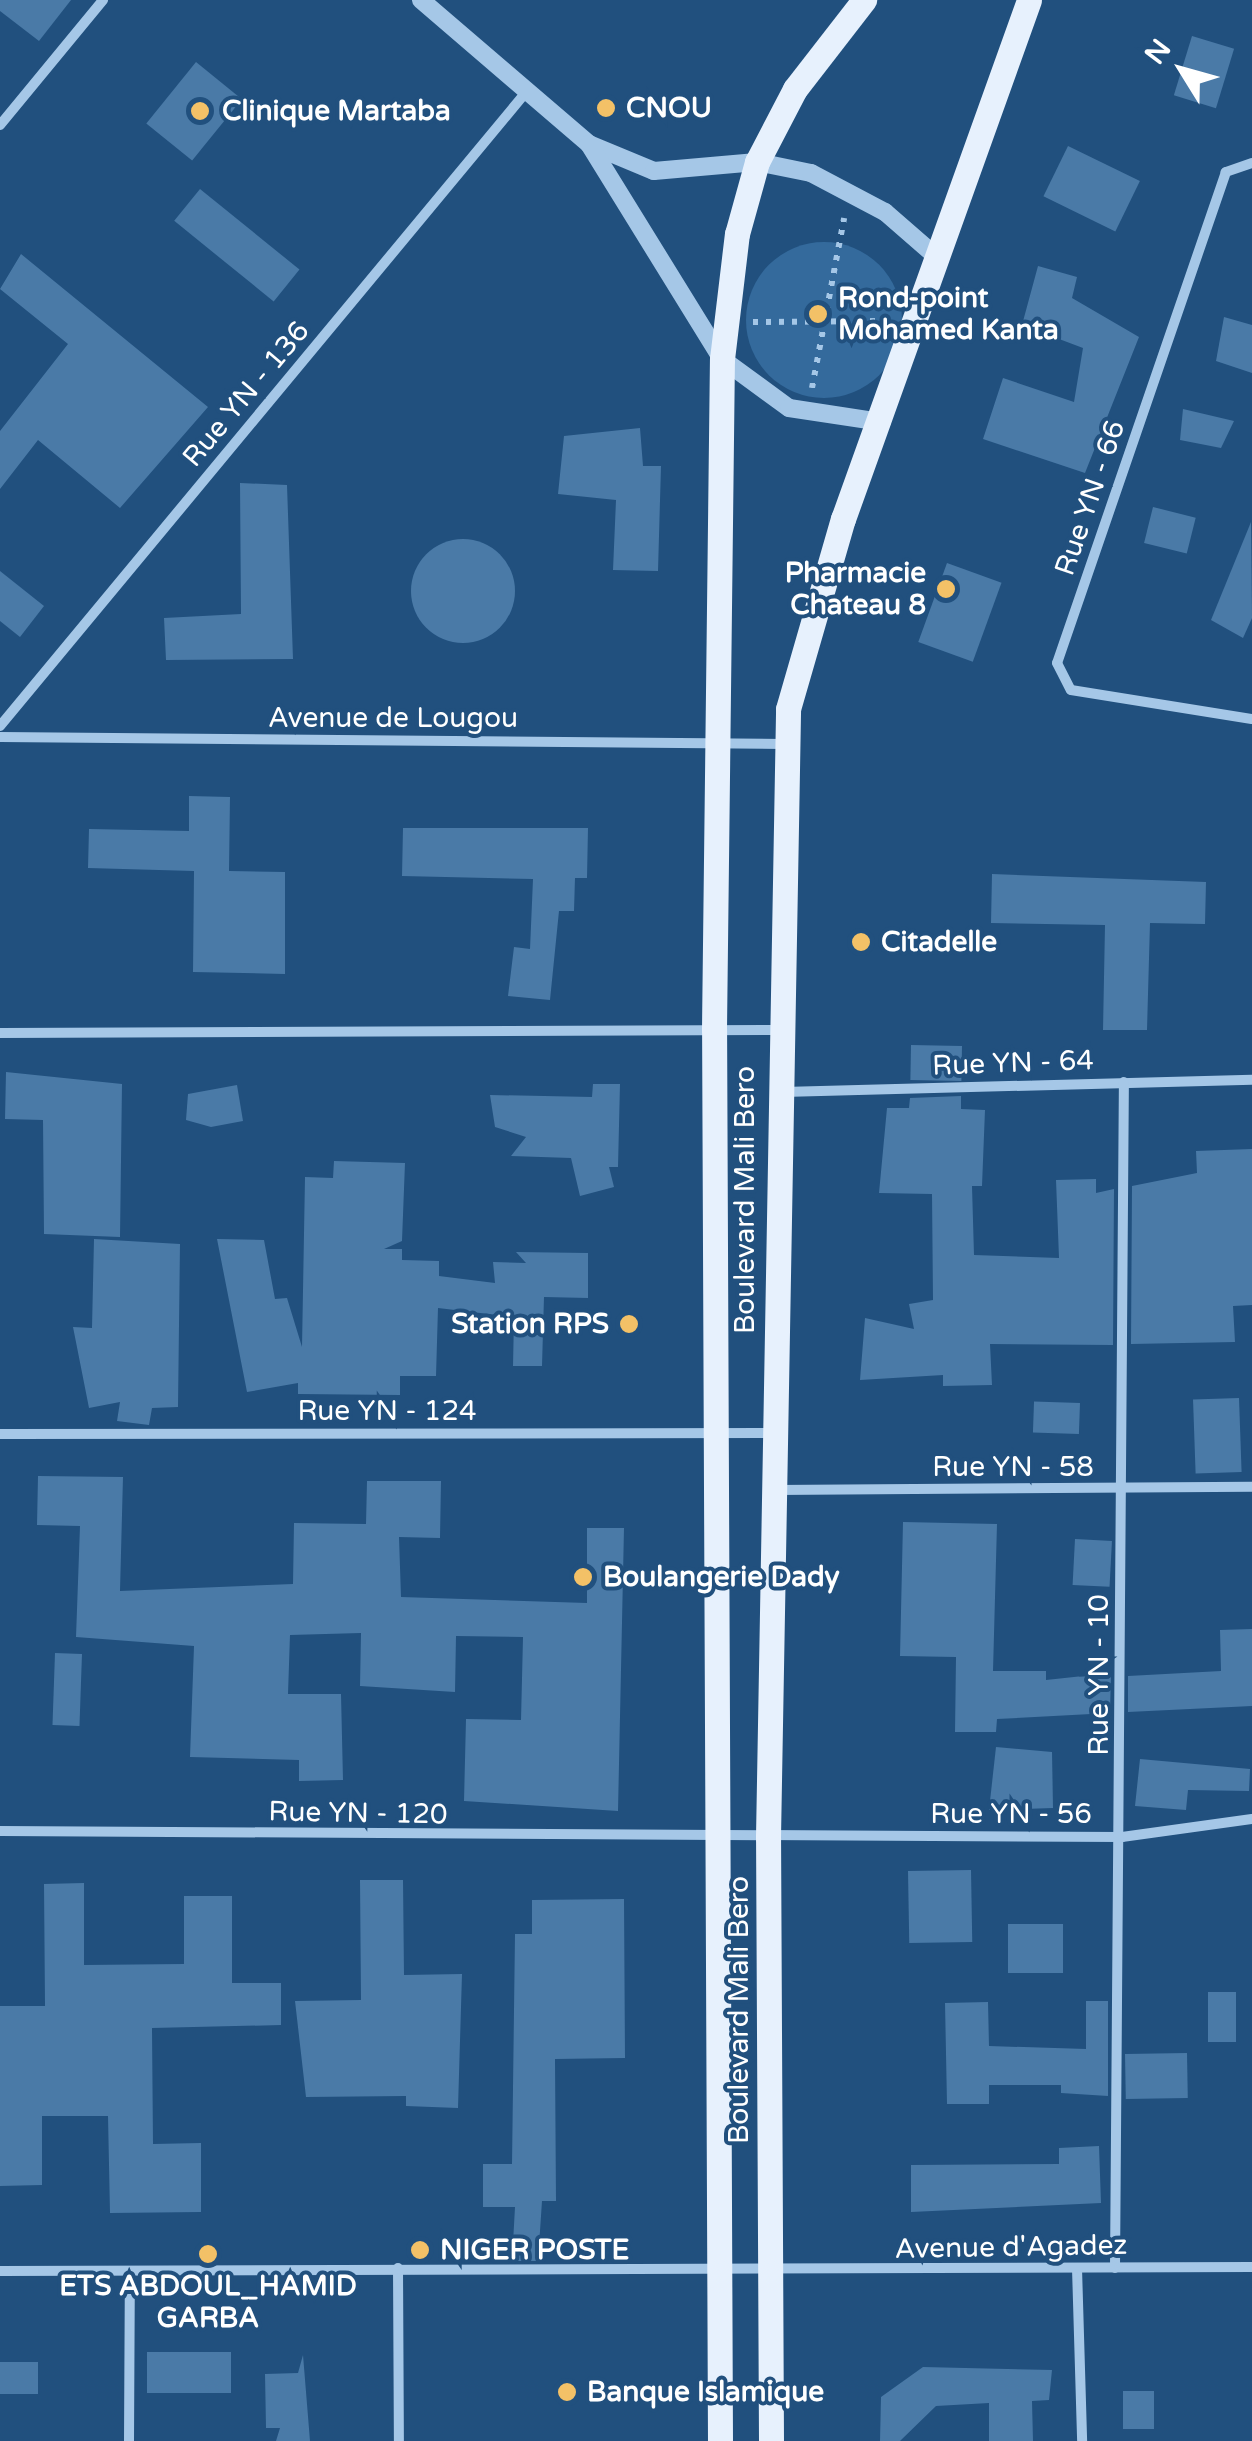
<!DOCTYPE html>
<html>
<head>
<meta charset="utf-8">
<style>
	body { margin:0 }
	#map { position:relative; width:1252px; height:2441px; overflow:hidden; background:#21507e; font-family:"Varela Round",sans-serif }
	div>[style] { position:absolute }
	.green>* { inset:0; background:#346a9c }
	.round { border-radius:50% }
	.building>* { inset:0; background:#4a7aa7; transform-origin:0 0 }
	.path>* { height:6px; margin-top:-3px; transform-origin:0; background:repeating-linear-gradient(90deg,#a5c7e7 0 5px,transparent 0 13px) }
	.minor>* { height:10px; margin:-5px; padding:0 5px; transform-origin:5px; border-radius:5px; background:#a5c7e7 }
	.tertiary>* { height:18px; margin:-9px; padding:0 9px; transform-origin:9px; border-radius:9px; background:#a5c7e7 }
	.primary>* { height:25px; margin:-12.5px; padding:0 12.5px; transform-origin:12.5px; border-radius:12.5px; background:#e7f1fd }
	.dots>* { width:28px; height:28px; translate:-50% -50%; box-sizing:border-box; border:5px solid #21507e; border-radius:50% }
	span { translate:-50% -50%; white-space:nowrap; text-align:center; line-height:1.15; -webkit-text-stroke:8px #21507e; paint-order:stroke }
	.poi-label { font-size:28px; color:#fff; font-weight:700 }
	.left { translate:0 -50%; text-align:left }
	.right { translate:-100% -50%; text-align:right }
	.street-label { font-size:28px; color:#fff }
	.north { position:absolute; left:1132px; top:20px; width:100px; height:100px; -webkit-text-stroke:8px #21507e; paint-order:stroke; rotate:307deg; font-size:28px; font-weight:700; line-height:40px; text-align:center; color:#fff }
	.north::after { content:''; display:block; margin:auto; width:35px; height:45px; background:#fff; clip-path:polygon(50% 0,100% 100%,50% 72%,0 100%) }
</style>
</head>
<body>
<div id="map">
	<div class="green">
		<i class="round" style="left:746px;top:242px;width:156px;height:156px"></i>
	</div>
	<div class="building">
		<i style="clip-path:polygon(0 0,71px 0,39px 41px,0 11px)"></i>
		<i style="left:1192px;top:36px;width:44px;height:62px;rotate:17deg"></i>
		<i style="left:196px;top:62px;width:59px;height:79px;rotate:39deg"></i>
		<i style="left:1068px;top:146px;width:80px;height:56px;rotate:26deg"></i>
		<i style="left:200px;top:189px;width:128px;height:41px;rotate:39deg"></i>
		<i style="clip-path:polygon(21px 254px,208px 407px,120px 508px,38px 440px,0 489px,0 431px,68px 344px,0 289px)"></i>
		<i style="clip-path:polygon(1038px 266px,1077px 277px,1072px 298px,1139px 337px,1085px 473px,983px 439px,1003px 378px,1074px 402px,1083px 348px,1022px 325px)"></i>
		<i style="clip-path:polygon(1224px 317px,1252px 325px,1252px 373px,1216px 361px)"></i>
		<i style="clip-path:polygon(1183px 409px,1234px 421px,1221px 448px,1180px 440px)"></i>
		<i style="clip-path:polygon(640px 428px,643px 466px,661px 466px,658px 571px,613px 570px,616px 500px,558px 494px,564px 436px)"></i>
		<i style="clip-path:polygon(240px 483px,287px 485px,293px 659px,166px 660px,164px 618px,241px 614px)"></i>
		<i style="left:1153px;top:507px;width:44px;height:37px;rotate:14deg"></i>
		<i style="clip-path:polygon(1251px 522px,1252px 618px,1243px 638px,1211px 620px)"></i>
		<i class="round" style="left:411px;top:539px;width:104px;height:104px"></i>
		<i style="left:947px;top:563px;width:58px;height:84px;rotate:20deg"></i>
		<i style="clip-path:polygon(0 571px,44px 606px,20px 637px,0 621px)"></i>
		<i style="clip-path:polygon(189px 796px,230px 797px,229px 871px,285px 872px,285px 974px,193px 972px,194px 871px,88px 868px,89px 829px,189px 831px)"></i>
		<i style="clip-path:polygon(403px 828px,588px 828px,587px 878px,575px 878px,574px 911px,559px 911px,550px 1000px,508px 996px,514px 947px,530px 949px,533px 879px,402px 876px)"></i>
		<i style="clip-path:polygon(992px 874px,1206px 882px,1205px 924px,1150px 923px,1147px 1030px,1103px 1030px,1105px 925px,991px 923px)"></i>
		<i style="left:911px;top:1045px;width:51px;height:35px;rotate:1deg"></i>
		<i style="clip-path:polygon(6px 1072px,122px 1084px,120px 1237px,44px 1234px,43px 1120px,5px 1119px)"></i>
		<i style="clip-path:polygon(593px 1084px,620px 1084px,618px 1167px,609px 1167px,614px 1187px,580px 1196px,571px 1158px,511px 1156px,526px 1137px,495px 1127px,490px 1095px,592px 1097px)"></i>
		<i style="clip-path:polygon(237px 1085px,243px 1121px,211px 1127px,186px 1120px,188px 1094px)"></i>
		<i style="clip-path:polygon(961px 1096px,961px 1109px,985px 1110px,982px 1186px,972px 1186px,974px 1255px,1059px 1258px,1056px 1180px,1096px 1179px,1096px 1193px,1114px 1189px,1113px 1345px,990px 1344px,992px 1385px,943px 1386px,943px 1375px,860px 1380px,865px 1318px,914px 1329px,909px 1304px,933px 1300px,932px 1194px,879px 1193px,887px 1108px,909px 1108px,910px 1098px)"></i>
		<i style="clip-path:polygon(1252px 1149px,1252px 1305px,1233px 1306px,1235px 1342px,1131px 1344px,1132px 1186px,1197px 1173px,1196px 1151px)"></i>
		<i style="clip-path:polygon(334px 1161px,405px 1163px,402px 1241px,384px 1249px,402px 1249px,402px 1260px,439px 1261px,439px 1276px,495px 1283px,493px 1262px,526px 1263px,516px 1252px,588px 1253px,588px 1298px,544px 1297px,542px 1366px,513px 1366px,514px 1317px,438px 1308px,436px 1376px,400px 1376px,400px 1395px,298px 1394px,298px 1383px,247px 1392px,217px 1239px,264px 1240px,275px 1299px,287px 1298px,302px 1347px,305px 1177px,333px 1178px)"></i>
		<i style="clip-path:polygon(94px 1239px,180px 1244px,178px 1407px,152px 1408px,149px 1425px,117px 1421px,120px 1402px,89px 1408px,73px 1327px,92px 1328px)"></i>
		<i style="left:1239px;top:1398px;width:74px;height:46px;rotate:88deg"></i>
		<i style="left:1080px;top:1403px;width:31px;height:46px;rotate:92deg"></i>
		<i style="clip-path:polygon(38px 1476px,123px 1477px,120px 1591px,293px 1584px,294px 1523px,366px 1524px,367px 1481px,441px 1481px,440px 1538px,399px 1537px,401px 1597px,587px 1603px,587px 1528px,624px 1528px,618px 1811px,464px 1801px,466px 1719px,521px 1720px,523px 1637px,456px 1636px,455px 1692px,360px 1686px,361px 1633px,290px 1635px,288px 1694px,341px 1694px,343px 1780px,299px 1781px,299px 1760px,190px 1757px,194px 1646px,76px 1637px,80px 1526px,37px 1525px)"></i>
		<i style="clip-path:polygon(903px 1522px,997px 1524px,993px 1671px,1046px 1671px,1046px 1680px,1111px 1673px,1110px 1713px,997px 1719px,996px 1732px,955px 1732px,956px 1657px,900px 1656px)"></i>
		<i style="left:1075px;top:1539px;width:37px;height:46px;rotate:3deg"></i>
		<i style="clip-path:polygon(1252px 1629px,1252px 1706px,1128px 1712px,1128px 1676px,1221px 1671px,1220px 1630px)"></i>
		<i style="left:55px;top:1653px;width:27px;height:72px;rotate:2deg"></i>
		<i style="clip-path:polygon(996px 1747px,1052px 1752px,1053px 1808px,989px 1810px)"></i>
		<i style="clip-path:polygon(1140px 1759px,1250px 1769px,1249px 1791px,1188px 1790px,1186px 1810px,1135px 1806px)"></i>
		<i style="left:971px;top:1870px;width:72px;height:63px;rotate:89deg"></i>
		<i style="clip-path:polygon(360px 1880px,403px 1880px,404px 1975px,462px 1974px,458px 2108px,406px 2106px,406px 2096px,306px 2097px,295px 2001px,361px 2000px)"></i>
		<i style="clip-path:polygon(84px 1883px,84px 1965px,184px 1964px,184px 1896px,232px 1896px,232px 1983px,281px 1983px,281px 2025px,152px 2028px,153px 2144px,201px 2143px,201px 2212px,110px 2213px,108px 2116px,42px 2116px,42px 2185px,0 2186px,0 2006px,45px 2006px,44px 1884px)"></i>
		<i style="clip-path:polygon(624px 1899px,625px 2058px,555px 2059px,556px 2201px,542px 2201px,538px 2261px,512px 2261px,515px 2207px,483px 2207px,483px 2164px,512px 2164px,515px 1934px,532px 1934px,532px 1900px)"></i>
		<i style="left:1063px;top:1924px;width:49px;height:55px;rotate:90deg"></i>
		<i style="left:1208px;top:1992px;width:28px;height:50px"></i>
		<i style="clip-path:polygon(1086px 2001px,1108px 2001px,1108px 2096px,1061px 2093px,1061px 2085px,989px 2085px,989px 2104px,947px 2104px,945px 2003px,988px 2002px,989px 2046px,1086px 2049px)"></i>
		<i style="left:1187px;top:2053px;width:45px;height:62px;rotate:89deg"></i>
		<i style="clip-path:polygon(1099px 2146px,1101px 2203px,911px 2212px,911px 2165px,1059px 2164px,1059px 2148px)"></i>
		<i style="left:231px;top:2352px;width:41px;height:84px;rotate:90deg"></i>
		<i style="clip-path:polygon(303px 2355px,310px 2441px,276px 2441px,280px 2428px,266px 2428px,265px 2374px,298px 2373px)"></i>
		<i style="left:0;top:2362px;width:38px;height:32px"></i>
		<i style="clip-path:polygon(923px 2367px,1052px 2370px,1049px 2400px,1032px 2401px,1033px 2441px,989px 2441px,989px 2403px,936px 2406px,900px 2441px,880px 2441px,881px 2397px)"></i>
		<i style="left:1154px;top:2391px;width:38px;height:31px;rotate:90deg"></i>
	</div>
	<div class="path">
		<i style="left:753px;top:322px;width:132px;rotate:-0.4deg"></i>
		<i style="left:812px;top:388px;width:173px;rotate:-79.3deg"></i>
	</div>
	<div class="minor">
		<i style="left:0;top:125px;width:162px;rotate:-50.5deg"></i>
		<i style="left:1252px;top:163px;width:28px;rotate:161deg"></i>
		<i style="left:1226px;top:172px;width:519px;rotate:108.99deg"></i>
		<i style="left:1057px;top:663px;width:30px;rotate:63deg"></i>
		<i style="left:1071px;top:690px;width:183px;rotate:9.1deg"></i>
		<i style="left:0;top:726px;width:825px;rotate:-50.31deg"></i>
		<i style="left:0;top:737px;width:784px;rotate:0.51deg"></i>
		<i style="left:0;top:1033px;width:777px;rotate:-0.22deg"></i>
		<i style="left:783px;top:1092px;width:469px;rotate:-1.5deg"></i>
		<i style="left:0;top:1434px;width:773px;rotate:-0.07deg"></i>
		<i style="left:775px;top:1490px;width:477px;rotate:-0.4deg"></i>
		<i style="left:0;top:1831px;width:1122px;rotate:0.31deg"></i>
		<i style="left:1122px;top:1837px;width:131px;rotate:-7.9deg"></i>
		<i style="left:398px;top:2268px;width:173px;rotate:89.7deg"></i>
		<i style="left:1077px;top:2268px;width:173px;rotate:88.3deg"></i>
		<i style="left:1115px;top:2268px;width:1186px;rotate:-89.57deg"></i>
		<i style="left:0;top:2271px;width:1252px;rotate:-0.18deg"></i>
		<i style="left:129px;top:2441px;width:168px;rotate:-89.7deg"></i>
	</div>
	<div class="tertiary">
		<i style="left:421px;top:0;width:221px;rotate:40.6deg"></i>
		<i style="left:589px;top:144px;width:70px;rotate:22.6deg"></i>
		<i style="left:654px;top:171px;width:103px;rotate:-5deg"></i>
		<i style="left:757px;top:162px;width:55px;rotate:11.5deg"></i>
		<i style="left:811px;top:173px;width:84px;rotate:27.8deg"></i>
		<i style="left:885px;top:212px;width:72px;rotate:41deg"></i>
		<i style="left:589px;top:144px;width:253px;rotate:58.3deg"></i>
		<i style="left:722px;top:359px;width:83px;rotate:36.2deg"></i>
		<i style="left:789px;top:408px;width:94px;rotate:8.6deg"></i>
	</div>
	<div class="primary">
		<i style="left:720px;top:2441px;width:1412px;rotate:-90.24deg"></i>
		<i style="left:714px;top:1029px;width:670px;rotate:-89.32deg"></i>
		<i style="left:722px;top:359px;width:126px;rotate:-83.2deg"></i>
		<i style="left:737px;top:234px;width:75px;rotate:-74.5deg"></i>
		<i style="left:757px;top:162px;width:82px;rotate:-62.5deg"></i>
		<i style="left:795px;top:89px;width:113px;rotate:-52.2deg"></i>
		<i style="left:771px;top:2441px;width:604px;rotate:-90.28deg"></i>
		<i style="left:768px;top:1837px;width:1128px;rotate:-88.98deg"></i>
		<i style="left:788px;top:709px;width:198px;rotate:-73.9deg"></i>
		<i style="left:843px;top:519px;width:551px;rotate:-70.28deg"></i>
	</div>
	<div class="dots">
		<i style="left:606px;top:108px;background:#f3c167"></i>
		<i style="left:200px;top:111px;background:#f3c167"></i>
		<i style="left:818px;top:314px;background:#f3c167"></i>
		<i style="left:946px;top:589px;background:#f3c167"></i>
		<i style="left:861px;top:942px;background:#f3c167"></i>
		<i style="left:629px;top:1324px;background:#f3c167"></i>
		<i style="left:583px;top:1577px;background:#f3c167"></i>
		<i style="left:420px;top:2250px;background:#f3c167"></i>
		<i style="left:208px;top:2254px;background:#f3c167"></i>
		<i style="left:567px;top:2392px;background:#f3c167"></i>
	</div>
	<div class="poi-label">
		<span class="left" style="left:626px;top:108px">CNOU</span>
		<span class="left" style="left:222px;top:111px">Clinique Martaba</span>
		<span class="left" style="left:838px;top:314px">Rond-point<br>Mohamed Kanta</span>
		<span class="right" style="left:926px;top:589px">Pharmacie<br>Chateau 8</span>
		<span class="left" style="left:881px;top:942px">Citadelle</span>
		<span class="right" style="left:609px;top:1324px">Station RPS</span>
		<span class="left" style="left:603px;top:1577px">Boulangerie Dady</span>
		<span class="left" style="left:440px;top:2250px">NIGER POSTE</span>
		<span style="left:208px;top:2302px">ETS ABDOUL_HAMID<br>GARBA</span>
		<span class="left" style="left:587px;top:2392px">Banque Islamique</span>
	</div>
	<div class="street-label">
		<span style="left:246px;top:394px;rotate:-50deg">Rue YN - 136</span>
		<span style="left:1090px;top:498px;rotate:-71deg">Rue YN - 66</span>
		<span style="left:393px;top:718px">Avenue de Lougou</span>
		<span style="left:1013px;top:1063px;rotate:-2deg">Rue YN - 64</span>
		<span style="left:745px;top:1200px;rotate:-90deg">Boulevard Mali Bero</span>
		<span style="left:387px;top:1411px">Rue YN - 124</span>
		<span style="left:1013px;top:1467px">Rue YN - 58</span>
		<span style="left:1099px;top:1675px;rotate:-90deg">Rue YN - 10</span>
		<span style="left:358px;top:1813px;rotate:1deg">Rue YN - 120</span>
		<span style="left:1011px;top:1814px">Rue YN - 56</span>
		<span style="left:739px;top:2010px;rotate:-90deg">Boulevard Mali Bero</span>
		<span style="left:1011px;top:2247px;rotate:-1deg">Avenue d'Agadez</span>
	</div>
	<div class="north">N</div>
</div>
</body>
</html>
